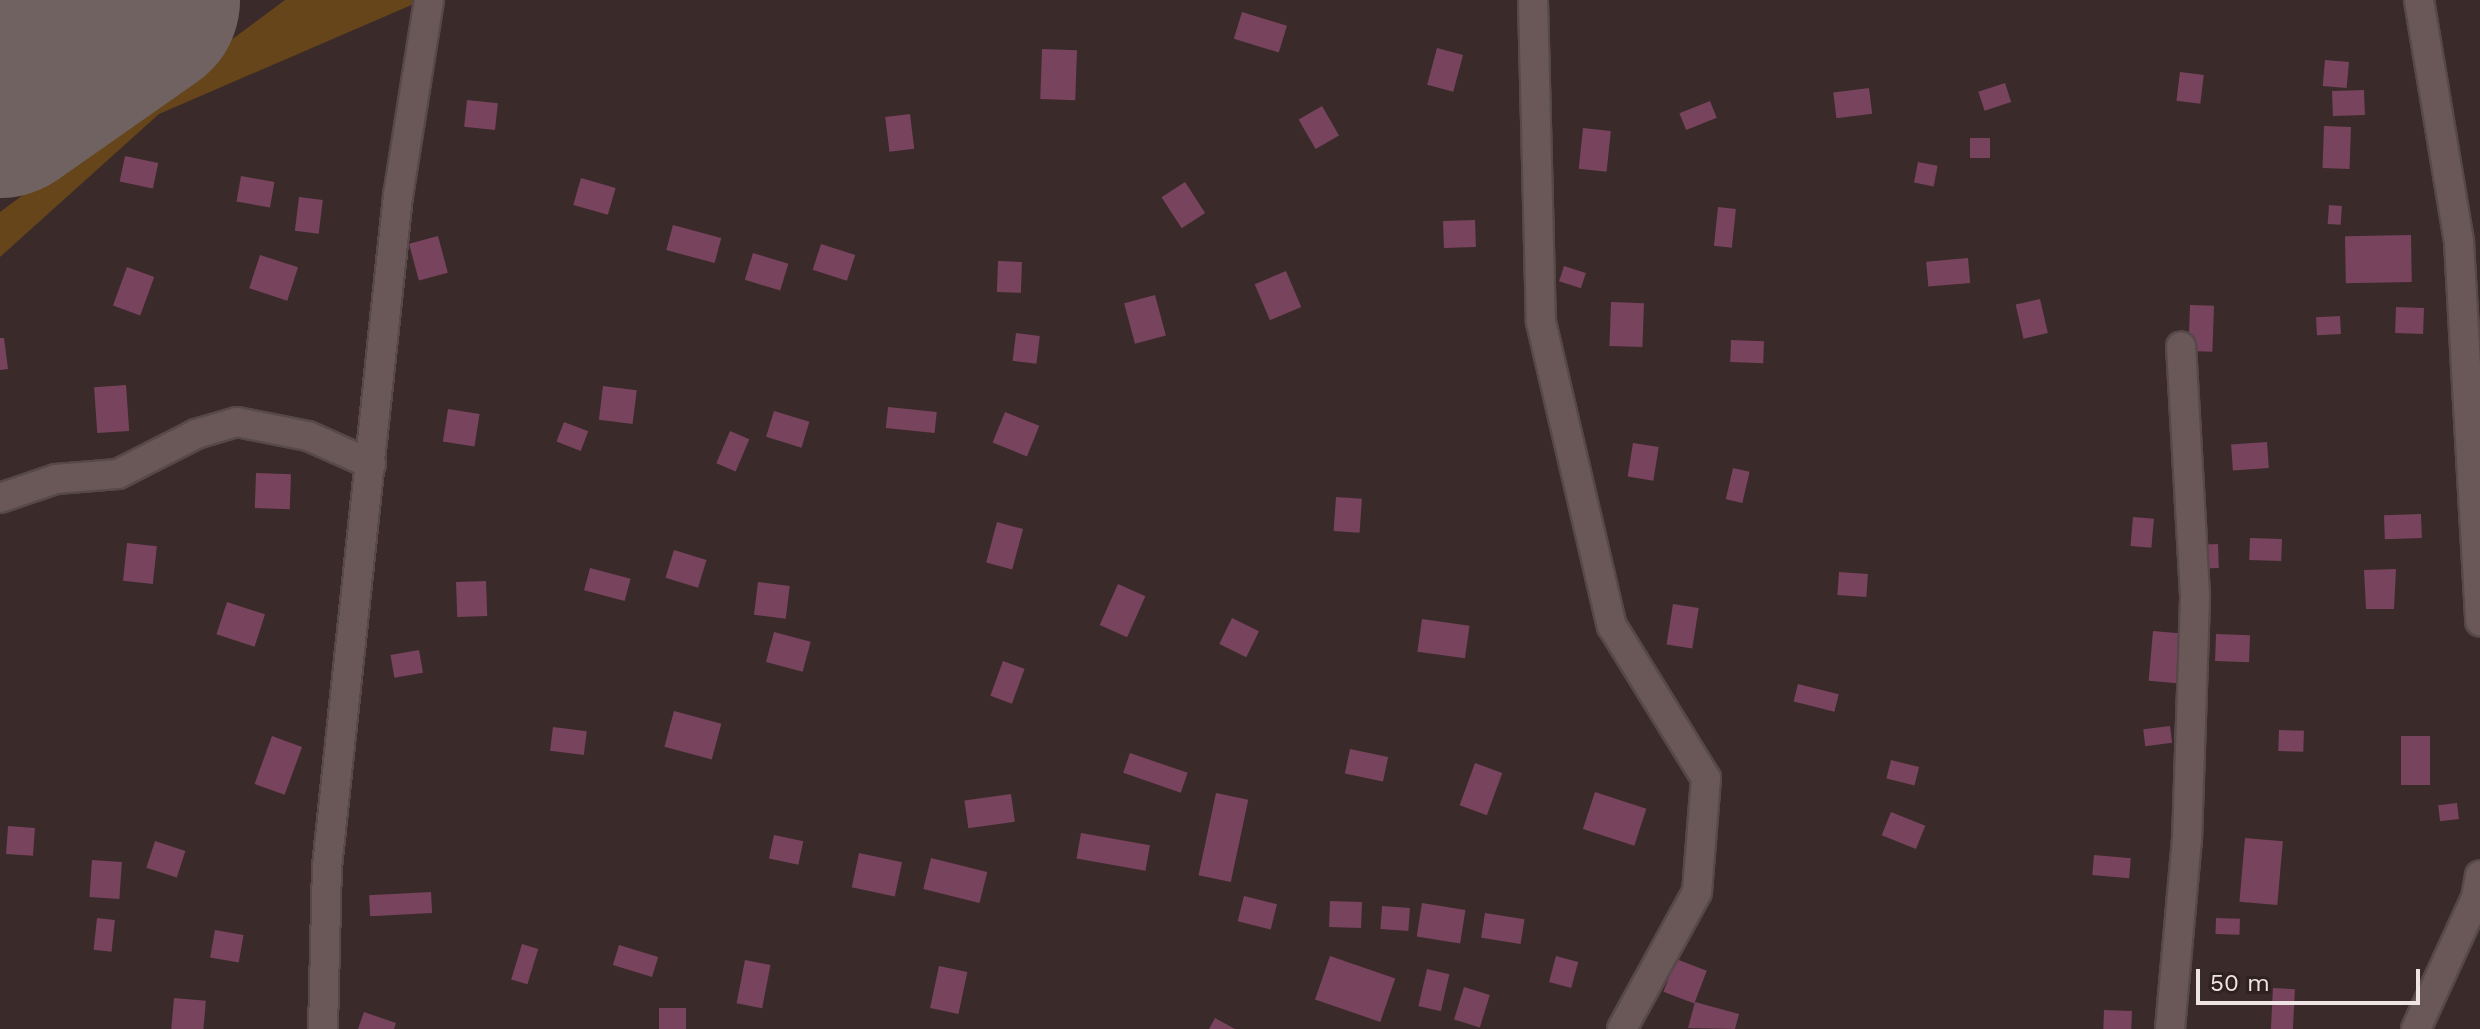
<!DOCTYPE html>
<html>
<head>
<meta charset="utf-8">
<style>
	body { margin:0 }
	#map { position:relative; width:2480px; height:1029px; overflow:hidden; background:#3a2a2a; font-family:"Work Sans",sans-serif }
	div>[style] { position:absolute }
	.green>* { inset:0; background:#654519 }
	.runway>* { height:200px; margin:-100px; padding:0 100px; transform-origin:100px; border-radius:100px; background:#716262 }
	.building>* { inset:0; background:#78435c; transform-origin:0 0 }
	.roads { filter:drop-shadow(2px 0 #574949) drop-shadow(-2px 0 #574949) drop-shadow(0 2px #574949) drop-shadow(0 -2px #574949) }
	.minor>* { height:28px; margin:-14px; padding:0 14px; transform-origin:14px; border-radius:14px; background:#6a5858 }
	span { translate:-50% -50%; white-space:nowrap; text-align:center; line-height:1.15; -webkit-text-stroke:8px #302121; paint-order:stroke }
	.scale { position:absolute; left:2196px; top:969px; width:224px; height:36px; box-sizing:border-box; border:4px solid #efe4e4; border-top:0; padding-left:10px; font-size:24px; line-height:28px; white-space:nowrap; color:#efe4e4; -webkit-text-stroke:6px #302121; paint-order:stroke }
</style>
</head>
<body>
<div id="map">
	<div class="green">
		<i style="clip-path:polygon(0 0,35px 0,0 25px)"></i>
		<i style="clip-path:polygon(285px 0,423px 0,159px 114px,0 257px,0 212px)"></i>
	</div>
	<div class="runway">
		<i style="left:0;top:98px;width:171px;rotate:-35deg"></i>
	</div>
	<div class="building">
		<i style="left:1242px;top:12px;width:47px;height:28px;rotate:17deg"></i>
		<i style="left:1437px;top:48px;width:27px;height:38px;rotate:15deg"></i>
		<i style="left:1042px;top:49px;width:35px;height:50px;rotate:2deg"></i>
		<i style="left:2325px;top:60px;width:24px;height:26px;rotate:5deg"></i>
		<i style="left:2180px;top:72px;width:24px;height:29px;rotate:7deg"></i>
		<i style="left:2005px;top:83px;width:20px;height:28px;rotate:72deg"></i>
		<i style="left:1869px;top:88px;width:26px;height:36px;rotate:83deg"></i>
		<i style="left:2364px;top:90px;width:25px;height:32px;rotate:88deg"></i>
		<i style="left:467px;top:100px;width:31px;height:27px;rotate:6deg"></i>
		<i style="left:1710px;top:101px;width:18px;height:33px;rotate:68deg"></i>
		<i style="left:1322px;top:106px;width:34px;height:27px;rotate:60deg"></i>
		<i style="left:910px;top:114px;width:35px;height:25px;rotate:83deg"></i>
		<i style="left:2324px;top:126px;width:27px;height:42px;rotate:2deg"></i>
		<i style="left:1583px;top:128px;width:28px;height:41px;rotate:6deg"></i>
		<i style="left:1990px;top:138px;width:20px;height:20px;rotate:90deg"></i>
		<i style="left:125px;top:156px;width:34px;height:26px;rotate:12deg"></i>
		<i style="left:1918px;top:162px;width:20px;height:21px;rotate:11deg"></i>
		<i style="left:241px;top:176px;width:34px;height:26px;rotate:10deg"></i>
		<i style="left:581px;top:178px;width:36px;height:28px;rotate:16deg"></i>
		<i style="left:1185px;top:182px;width:37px;height:28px;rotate:57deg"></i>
		<i style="left:299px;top:197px;width:24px;height:34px;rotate:7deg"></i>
		<i style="left:2329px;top:205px;width:13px;height:19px;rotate:4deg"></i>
		<i style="left:1718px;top:207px;width:18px;height:39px;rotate:6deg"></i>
		<i style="left:1475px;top:220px;width:27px;height:32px;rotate:88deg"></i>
		<i style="left:673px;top:225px;width:50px;height:26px;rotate:15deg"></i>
		<i style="left:2411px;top:235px;width:47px;height:66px;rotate:89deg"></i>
		<i style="left:438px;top:236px;width:38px;height:30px;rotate:75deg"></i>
		<i style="left:821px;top:244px;width:36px;height:27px;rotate:18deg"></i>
		<i style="left:753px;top:253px;width:37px;height:28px;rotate:17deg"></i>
		<i style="left:260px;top:255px;width:40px;height:35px;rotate:18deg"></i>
		<i style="left:1968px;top:258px;width:25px;height:42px;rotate:85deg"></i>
		<i style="left:998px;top:261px;width:24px;height:31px;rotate:2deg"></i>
		<i style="left:1564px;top:266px;width:23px;height:16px;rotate:18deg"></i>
		<i style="left:127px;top:267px;width:29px;height:41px;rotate:20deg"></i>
		<i style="left:1286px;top:271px;width:39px;height:34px;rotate:67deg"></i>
		<i style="left:1155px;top:295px;width:42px;height:32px;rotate:75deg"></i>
		<i style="left:2040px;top:299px;width:35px;height:25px;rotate:77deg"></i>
		<i style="left:1611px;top:302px;width:33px;height:44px;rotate:2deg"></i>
		<i style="left:2190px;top:305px;width:24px;height:46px;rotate:2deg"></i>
		<i style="left:2396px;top:307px;width:28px;height:26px;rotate:2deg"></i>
		<i style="left:2340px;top:316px;width:18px;height:24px;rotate:87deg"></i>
		<i style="left:1016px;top:333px;width:24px;height:28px;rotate:7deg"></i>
		<i style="clip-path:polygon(0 338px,4px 338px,8px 369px,0 370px)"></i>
		<i style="left:1731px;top:340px;width:33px;height:22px;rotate:2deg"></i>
		<i style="left:126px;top:385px;width:46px;height:32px;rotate:86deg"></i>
		<i style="left:603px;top:386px;width:34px;height:34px;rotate:7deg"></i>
		<i style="left:888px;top:407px;width:49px;height:21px;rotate:6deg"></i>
		<i style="left:448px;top:409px;width:32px;height:33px;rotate:9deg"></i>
		<i style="left:774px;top:411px;width:37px;height:27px;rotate:17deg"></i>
		<i style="left:1005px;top:412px;width:37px;height:33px;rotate:22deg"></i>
		<i style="left:564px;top:422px;width:26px;height:21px;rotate:21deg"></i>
		<i style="left:730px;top:431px;width:21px;height:35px;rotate:23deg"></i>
		<i style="left:2267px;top:442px;width:26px;height:36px;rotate:86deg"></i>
		<i style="left:1633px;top:443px;width:26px;height:34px;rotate:9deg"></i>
		<i style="left:1733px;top:468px;width:17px;height:32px;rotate:13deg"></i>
		<i style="left:256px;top:473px;width:35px;height:35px;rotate:2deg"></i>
		<i style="left:1336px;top:497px;width:26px;height:34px;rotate:4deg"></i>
		<i style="left:2421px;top:514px;width:24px;height:37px;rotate:88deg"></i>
		<i style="left:2133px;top:517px;width:21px;height:29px;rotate:5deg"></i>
		<i style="left:997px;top:522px;width:27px;height:42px;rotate:15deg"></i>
		<i style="left:2250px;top:538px;width:32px;height:22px;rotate:2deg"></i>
		<i style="left:127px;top:543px;width:30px;height:38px;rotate:6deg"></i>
		<i style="left:2218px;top:544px;width:24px;height:18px;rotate:88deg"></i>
		<i style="left:674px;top:550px;width:34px;height:29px;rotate:17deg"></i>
		<i style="left:590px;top:568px;width:42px;height:23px;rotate:15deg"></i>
		<i style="clip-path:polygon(2396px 569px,2394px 609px,2366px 609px,2364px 570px)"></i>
		<i style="left:1839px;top:572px;width:29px;height:23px;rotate:4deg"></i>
		<i style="left:486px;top:581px;width:35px;height:30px;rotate:88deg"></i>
		<i style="left:758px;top:582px;width:32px;height:33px;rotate:7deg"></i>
		<i style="left:1118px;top:584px;width:30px;height:45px;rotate:24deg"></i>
		<i style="left:227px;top:602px;width:40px;height:34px;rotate:18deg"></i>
		<i style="left:1673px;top:604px;width:26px;height:41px;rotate:9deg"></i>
		<i style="left:1232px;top:618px;width:30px;height:29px;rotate:26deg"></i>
		<i style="left:1422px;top:619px;width:48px;height:33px;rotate:8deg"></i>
		<i style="left:2153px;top:631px;width:32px;height:50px;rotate:5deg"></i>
		<i style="left:774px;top:632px;width:38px;height:31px;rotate:15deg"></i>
		<i style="left:2216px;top:634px;width:34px;height:27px;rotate:2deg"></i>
		<i style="left:419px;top:650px;width:23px;height:29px;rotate:80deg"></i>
		<i style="left:1003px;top:661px;width:23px;height:37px;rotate:20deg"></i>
		<i style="left:1798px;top:684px;width:42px;height:18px;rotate:14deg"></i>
		<i style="left:674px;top:711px;width:49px;height:37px;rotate:15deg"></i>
		<i style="left:2170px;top:726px;width:17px;height:27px;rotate:83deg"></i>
		<i style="left:553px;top:727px;width:34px;height:24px;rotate:7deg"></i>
		<i style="left:2279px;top:730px;width:25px;height:21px;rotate:2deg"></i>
		<i style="left:272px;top:736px;width:32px;height:51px;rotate:20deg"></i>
		<i style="left:2401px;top:736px;width:29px;height:49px"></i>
		<i style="left:1350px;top:749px;width:39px;height:25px;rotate:12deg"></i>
		<i style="left:1130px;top:753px;width:61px;height:21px;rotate:19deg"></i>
		<i style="left:1891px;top:760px;width:29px;height:19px;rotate:14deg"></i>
		<i style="left:1475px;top:763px;width:29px;height:45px;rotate:20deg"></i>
		<i style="left:1595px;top:792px;width:54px;height:39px;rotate:18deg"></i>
		<i style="left:1216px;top:793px;width:33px;height:84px;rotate:12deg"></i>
		<i style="left:1011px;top:794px;width:28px;height:47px;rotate:82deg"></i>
		<i style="left:2457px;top:803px;width:16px;height:19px;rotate:83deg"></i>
		<i style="left:1891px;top:812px;width:37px;height:25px;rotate:22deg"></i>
		<i style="left:8px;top:826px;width:27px;height:28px;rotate:4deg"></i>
		<i style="left:1081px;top:833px;width:70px;height:26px;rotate:10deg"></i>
		<i style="left:774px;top:835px;width:30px;height:24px;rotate:12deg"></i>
		<i style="left:2245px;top:838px;width:38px;height:64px;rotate:5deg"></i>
		<i style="left:155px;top:841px;width:32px;height:28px;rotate:18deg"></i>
		<i style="left:859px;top:853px;width:44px;height:35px;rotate:12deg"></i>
		<i style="left:2094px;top:855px;width:37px;height:20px;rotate:5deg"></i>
		<i style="left:931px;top:858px;width:58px;height:32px;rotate:14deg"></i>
		<i style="left:92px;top:860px;width:30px;height:37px;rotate:4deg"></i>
		<i style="left:431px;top:892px;width:21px;height:62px;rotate:87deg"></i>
		<i style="left:1244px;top:896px;width:34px;height:26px;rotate:14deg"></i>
		<i style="left:1330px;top:901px;width:32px;height:26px;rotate:2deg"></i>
		<i style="left:1422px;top:903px;width:44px;height:34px;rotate:9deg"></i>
		<i style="left:1382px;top:906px;width:28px;height:23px;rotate:4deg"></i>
		<i style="left:1485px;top:913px;width:40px;height:25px;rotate:9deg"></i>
		<i style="left:97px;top:918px;width:18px;height:32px;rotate:6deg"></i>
		<i style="left:2216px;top:918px;width:24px;height:16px;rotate:2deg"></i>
		<i style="left:215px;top:930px;width:29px;height:28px;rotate:10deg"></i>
		<i style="left:522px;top:944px;width:17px;height:37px;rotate:17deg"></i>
		<i style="left:619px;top:945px;width:41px;height:21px;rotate:17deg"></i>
		<i style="left:1330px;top:956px;width:69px;height:46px;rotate:19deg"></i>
		<i style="left:1556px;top:956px;width:23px;height:27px;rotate:15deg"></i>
		<i style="left:1676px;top:959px;width:33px;height:35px;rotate:21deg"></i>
		<i style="left:745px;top:960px;width:26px;height:44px;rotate:11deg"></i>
		<i style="left:939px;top:966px;width:29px;height:43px;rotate:12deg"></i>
		<i style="left:1427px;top:969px;width:23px;height:38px;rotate:13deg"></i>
		<i style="left:1464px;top:987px;width:27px;height:34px;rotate:17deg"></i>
		<i style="left:2273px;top:988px;width:22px;height:41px;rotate:3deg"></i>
		<i style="left:174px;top:998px;width:32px;height:31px;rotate:5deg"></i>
		<i style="clip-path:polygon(1695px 1002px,1739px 1014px,1735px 1029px,1688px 1028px)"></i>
		<i style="left:659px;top:1008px;width:27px;height:21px"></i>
		<i style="left:2104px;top:1010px;width:28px;height:19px;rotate:2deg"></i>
		<i style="clip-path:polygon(364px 1012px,396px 1023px,394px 1029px,358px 1029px)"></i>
		<i style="clip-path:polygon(1215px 1018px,1235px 1029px,1209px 1029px)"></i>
	</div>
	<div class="roads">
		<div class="minor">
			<i style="left:1533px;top:0;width:322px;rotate:88.6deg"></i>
			<i style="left:1541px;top:322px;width:312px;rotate:76.9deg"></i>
			<i style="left:1612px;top:626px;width:179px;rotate:58.3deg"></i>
			<i style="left:1706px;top:778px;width:114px;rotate:94.5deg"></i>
			<i style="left:1697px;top:892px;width:156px;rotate:118.7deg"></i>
			<i style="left:2419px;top:0;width:245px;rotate:80.6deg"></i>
			<i style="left:2459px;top:242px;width:380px;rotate:86.8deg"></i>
			<i style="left:0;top:498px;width:59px;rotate:-18.7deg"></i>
			<i style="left:56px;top:479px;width:62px;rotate:-4.6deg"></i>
			<i style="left:118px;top:474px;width:88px;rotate:-27.1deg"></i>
			<i style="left:196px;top:434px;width:43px;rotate:-16.3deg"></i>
			<i style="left:237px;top:422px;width:72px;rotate:11.2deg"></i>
			<i style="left:308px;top:436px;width:69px;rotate:24deg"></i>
			<i style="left:323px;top:1029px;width:162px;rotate:-88.6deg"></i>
			<i style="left:327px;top:867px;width:675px;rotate:-83.96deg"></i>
			<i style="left:398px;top:196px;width:198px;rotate:-81deg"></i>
			<i style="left:2170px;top:1029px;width:190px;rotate:-84.9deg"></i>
			<i style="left:2187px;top:840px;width:245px;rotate:-88.1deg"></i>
			<i style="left:2195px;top:595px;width:249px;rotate:-93.2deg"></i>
			<i style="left:2416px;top:1029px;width:144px;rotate:-65.4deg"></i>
			<i style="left:2476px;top:898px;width:23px;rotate:-80deg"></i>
		</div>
	</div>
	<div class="scale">50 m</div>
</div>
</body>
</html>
